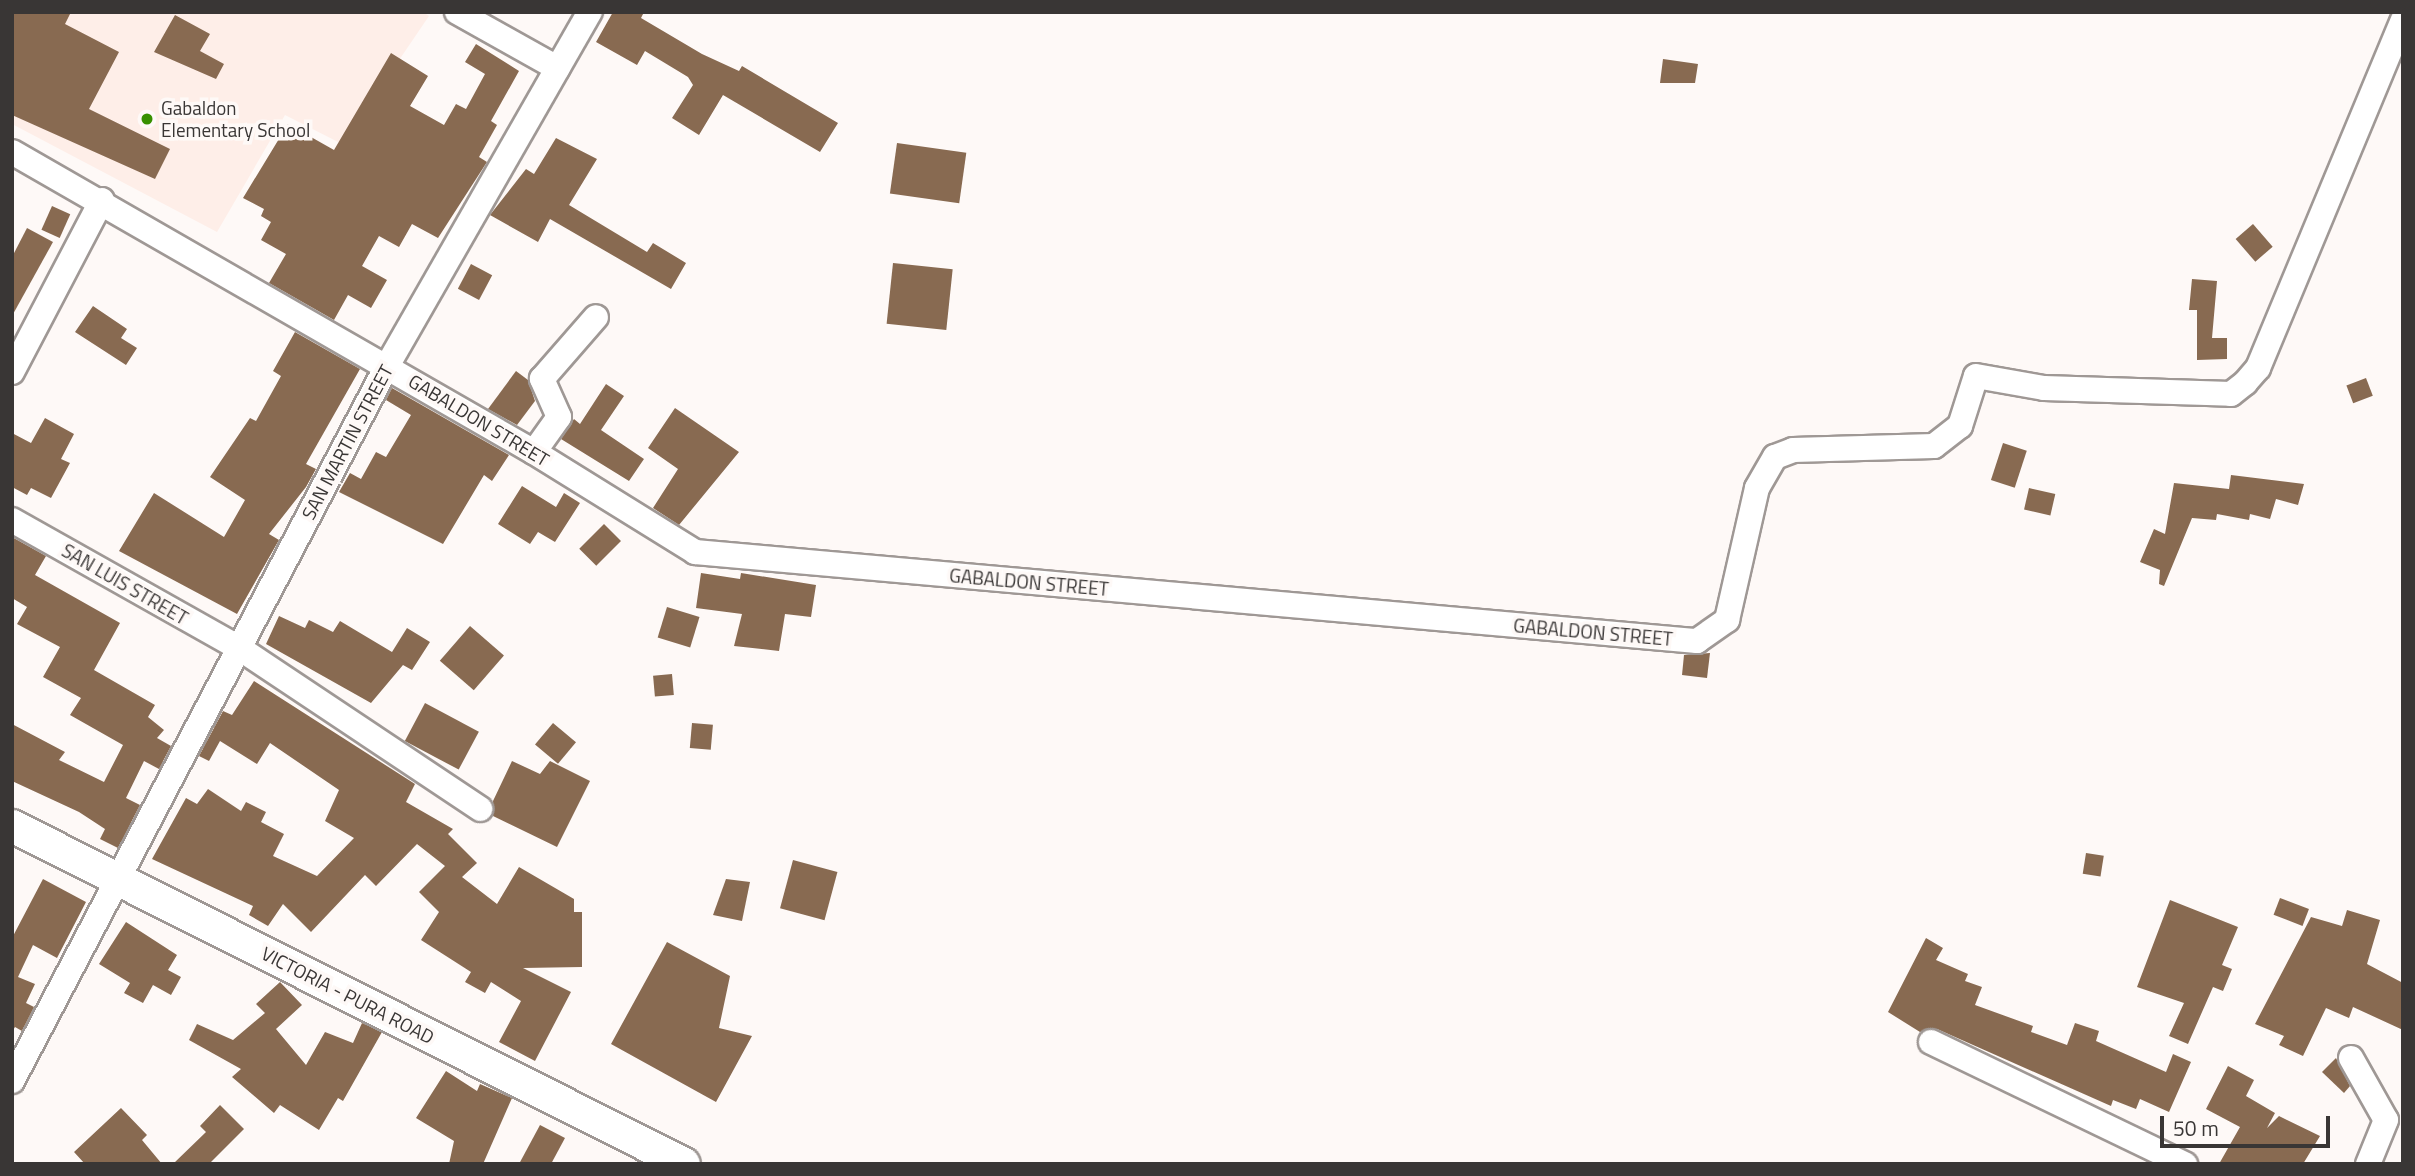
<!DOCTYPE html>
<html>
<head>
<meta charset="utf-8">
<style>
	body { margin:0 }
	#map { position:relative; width:2415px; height:1176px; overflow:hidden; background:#fef9f7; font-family:"Titillium Web",sans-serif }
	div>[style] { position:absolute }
	.built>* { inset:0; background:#feeee8 }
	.building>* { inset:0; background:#886a51; transform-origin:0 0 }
	.roads { filter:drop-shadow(2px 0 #9f9895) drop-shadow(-2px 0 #9f9895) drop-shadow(0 2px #9f9895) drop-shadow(0 -2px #9f9895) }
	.minor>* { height:24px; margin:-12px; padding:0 12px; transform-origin:12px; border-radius:12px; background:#fff }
	.major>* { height:32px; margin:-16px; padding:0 16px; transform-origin:16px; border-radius:16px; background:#fff }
	.dots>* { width:19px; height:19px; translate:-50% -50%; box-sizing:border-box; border:4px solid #fef9f7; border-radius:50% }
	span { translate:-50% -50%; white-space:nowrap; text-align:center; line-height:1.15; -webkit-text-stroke:7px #fef9f7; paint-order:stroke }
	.poi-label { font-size:19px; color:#393635 }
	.left { translate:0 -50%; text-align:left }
	.street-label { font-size:19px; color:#393635 }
	.frame { position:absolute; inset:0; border:14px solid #393635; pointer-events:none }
	.scale { position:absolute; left:2160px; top:1116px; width:170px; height:32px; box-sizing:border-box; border:4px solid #393635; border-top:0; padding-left:9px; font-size:21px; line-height:24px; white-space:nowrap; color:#393635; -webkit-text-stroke:5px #fef9f7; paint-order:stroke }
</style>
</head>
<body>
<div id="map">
	<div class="built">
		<i style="clip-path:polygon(12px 12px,423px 12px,429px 16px,342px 144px,285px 115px,217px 232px,12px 124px)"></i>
	</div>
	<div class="building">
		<i style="clip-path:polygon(12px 12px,71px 12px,65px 24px,119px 52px,89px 109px,170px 149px,155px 179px,12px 115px)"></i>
		<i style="clip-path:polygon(613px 12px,644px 12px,641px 18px,702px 54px,739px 71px,742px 66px,838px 123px,820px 152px,723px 95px,699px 135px,672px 118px,693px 85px,688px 77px,645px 51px,637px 65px,596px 42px)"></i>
		<i style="clip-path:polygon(175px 15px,210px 34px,200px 51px,224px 64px,216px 79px,154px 52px)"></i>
		<i style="clip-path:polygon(476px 44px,519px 71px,491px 121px,497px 125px,479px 157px,487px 162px,438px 238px,412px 224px,399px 247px,379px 236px,362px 266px,387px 280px,371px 308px,348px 295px,334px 320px,269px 283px,286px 254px,261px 240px,271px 222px,261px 216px,264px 209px,243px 198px,288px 124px,334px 150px,391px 53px,428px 76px,410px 106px,444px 125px,456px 104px,466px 109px,485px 74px,465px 62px)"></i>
		<i style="clip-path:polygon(1663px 59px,1698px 64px,1695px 83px,1660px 83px)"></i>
		<i style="clip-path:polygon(556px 138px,597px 159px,569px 205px,647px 252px,653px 243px,686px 263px,671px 289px,550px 219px,538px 242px,490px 215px,526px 169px,534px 174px)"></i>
		<i style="left:897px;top:143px;width:70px;height:51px;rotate:8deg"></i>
		<i style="left:52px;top:206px;width:20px;height:26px;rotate:24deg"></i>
		<i style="left:2253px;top:224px;width:30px;height:23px;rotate:49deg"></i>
		<i style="clip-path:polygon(27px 228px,53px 242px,12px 316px,12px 257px)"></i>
		<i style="left:893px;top:263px;width:60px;height:61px;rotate:6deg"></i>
		<i style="left:471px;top:264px;width:24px;height:28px;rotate:28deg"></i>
		<i style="clip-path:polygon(2192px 279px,2217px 281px,2212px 338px,2227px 338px,2227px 359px,2197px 360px,2197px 310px,2189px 310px)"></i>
		<i style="clip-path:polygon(93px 306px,127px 329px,121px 338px,137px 348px,126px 365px,75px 332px)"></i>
		<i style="clip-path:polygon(295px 332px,360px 369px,306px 464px,316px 469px,306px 487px,269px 534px,279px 540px,237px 614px,119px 551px,154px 493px,224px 537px,245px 500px,210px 477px,250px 418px,256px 421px,281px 376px,273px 371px)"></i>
		<i style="clip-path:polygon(516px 371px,528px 380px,535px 401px,517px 425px,488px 409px)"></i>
		<i style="left:2366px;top:378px;width:19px;height:21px;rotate:69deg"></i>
		<i style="clip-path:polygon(606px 384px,624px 396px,601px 430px,644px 459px,629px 481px,561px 439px,574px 419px,580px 424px)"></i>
		<i style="clip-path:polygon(392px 388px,509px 455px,492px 481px,484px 475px,443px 544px,339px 492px,350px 473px,361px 479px,376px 452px,386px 457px,411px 415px,386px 400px)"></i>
		<i style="clip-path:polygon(675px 408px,739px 452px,679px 525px,653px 508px,678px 469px,648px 448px)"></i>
		<i style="clip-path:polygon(45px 418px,74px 434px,61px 459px,70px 463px,51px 498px,31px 488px,27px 495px,12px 487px,12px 433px,31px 443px)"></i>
		<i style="left:2003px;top:443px;width:25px;height:39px;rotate:18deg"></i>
		<i style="clip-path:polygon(2231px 475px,2304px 484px,2298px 505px,2276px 499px,2270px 519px,2250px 514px,2249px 520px,2217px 514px,2216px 520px,2192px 518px,2164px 586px,2159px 584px,2160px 570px,2140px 562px,2154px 529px,2165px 534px,2174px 483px,2229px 489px)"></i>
		<i style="clip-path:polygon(522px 486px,556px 507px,564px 493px,580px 503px,555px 542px,538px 532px,530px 544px,498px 524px)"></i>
		<i style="left:2029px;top:488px;width:27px;height:22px;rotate:13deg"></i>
		<i style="left:604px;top:524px;width:24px;height:35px;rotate:45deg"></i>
		<i style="clip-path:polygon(12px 537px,46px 556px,35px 575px,120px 623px,94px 670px,155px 705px,148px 717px,164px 730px,157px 738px,171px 746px,159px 769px,144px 761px,126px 798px,140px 805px,118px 848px,100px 839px,105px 829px,79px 812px,12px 781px,12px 724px,65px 752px,59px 760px,104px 782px,123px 745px,70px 715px,81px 698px,43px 677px,60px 647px,17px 624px,27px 607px,12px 598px)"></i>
		<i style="clip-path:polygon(701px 573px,740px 579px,741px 573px,816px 585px,811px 617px,785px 614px,779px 651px,734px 646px,742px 614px,696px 608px)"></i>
		<i style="left:667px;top:607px;width:34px;height:32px;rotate:17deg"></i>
		<i style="clip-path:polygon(279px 616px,305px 628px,309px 620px,333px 632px,340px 621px,392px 652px,407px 628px,430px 642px,412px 670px,403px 665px,371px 703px,266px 644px)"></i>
		<i style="left:470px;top:626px;width:45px;height:46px;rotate:41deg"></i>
		<i style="clip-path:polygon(1710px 653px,1707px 678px,1682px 675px,1684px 655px)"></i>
		<i style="left:672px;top:674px;width:21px;height:19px;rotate:85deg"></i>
		<i style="clip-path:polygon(254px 681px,415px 784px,406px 802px,453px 829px,448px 834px,477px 863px,462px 877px,497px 904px,519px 867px,574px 899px,574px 912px,582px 912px,582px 967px,523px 968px,571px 992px,535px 1061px,499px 1042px,521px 1001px,491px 982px,485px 993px,465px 982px,471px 972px,421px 940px,439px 912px,419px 892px,445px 866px,417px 844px,376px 886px,365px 875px,311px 932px,283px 904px,268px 926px,249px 915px,253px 906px,152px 859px,186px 798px,197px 804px,208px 789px,241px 811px,246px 802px,266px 812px,261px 822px,284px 834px,273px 856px,317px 876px,354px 838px,325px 821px,339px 790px,270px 743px,257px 764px,220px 741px,209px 761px,199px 756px,223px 711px,232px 715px)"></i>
		<i style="left:425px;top:703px;width:61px;height:43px;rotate:28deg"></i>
		<i style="left:553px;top:723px;width:30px;height:28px;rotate:40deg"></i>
		<i style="left:692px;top:723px;width:21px;height:25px;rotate:5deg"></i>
		<i style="clip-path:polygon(512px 761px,540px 774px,550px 761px,590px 781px,557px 847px,493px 816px,493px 801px)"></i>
		<i style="left:2086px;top:853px;width:18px;height:21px;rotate:9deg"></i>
		<i style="left:793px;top:860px;width:46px;height:50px;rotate:15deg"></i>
		<i style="clip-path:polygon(43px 879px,86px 902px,57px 958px,33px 945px,18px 977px,35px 984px,26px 1003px,34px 1007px,22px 1031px,15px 1027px,12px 1032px,12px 938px)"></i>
		<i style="clip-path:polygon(726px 879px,750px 882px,742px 921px,713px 915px)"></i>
		<i style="left:2280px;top:898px;width:31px;height:18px;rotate:21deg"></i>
		<i style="clip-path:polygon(2170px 900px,2238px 927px,2222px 965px,2232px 969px,2223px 991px,2213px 987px,2188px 1044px,2169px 1036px,2184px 1003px,2137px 987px)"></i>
		<i style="clip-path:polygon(2347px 910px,2380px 920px,2367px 964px,2403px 983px,2403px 1030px,2353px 1007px,2349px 1018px,2326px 1008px,2303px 1056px,2279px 1045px,2284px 1036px,2255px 1024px,2311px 917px,2342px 926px)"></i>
		<i style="clip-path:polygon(126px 922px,177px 955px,168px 970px,181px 977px,171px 995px,153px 985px,143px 1003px,124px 993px,130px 983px,99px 964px)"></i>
		<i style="clip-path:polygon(1926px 938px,1943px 948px,1936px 960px,1968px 974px,1965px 981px,1982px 987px,1975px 1005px,2033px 1026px,2031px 1032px,2067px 1045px,2075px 1023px,2099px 1031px,2096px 1041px,2166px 1072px,2173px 1054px,2191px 1062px,2169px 1112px,2140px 1099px,2136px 1109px,2113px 1100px,2111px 1106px,1937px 1029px,1920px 1032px,1888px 1012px)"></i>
		<i style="clip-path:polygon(667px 942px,730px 976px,719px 1028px,752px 1036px,716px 1102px,611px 1044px)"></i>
		<i style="clip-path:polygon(280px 982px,302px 1005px,276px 1029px,306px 1065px,325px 1032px,353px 1043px,362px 1023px,382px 1032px,343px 1101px,338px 1098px,319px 1130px,280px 1105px,274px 1113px,232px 1077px,241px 1069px,189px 1040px,197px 1024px,233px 1040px,265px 1013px,256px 1004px)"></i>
		<i style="clip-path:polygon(2336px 1058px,2350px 1086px,2344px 1093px,2322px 1072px)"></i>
		<i style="clip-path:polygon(2228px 1066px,2254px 1080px,2246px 1096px,2275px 1113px,2267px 1128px,2279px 1116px,2320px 1136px,2303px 1164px,2219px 1164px,2240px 1127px,2206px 1109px)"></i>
		<i style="clip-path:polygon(446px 1071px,477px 1091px,480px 1084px,512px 1098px,483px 1164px,449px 1164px,454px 1141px,416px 1118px)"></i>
		<i style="clip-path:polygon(220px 1105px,244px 1129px,209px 1164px,173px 1164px,206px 1132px,200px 1126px)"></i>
		<i style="clip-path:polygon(121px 1108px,147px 1135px,142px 1140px,162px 1164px,85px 1164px,74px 1152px)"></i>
		<i style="clip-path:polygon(540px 1125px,565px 1138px,551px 1164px,519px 1164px)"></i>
	</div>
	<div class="roads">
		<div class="minor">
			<i style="left:457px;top:12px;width:115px;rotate:29.2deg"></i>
			<i style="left:12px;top:152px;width:602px;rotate:29.89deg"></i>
			<i style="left:534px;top:452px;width:190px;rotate:31.8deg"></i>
			<i style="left:695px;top:552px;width:1006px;rotate:5.08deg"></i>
			<i style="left:1697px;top:641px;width:37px;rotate:-35deg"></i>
			<i style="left:1727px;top:620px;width:135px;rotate:-77.2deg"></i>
			<i style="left:1757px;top:488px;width:36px;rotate:-60deg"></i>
			<i style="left:1775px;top:457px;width:19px;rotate:-21deg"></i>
			<i style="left:1793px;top:450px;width:141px;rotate:-1.6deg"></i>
			<i style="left:1934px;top:446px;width:33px;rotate:-38deg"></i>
			<i style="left:1960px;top:426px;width:52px;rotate:-72.3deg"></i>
			<i style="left:1976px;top:376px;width:69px;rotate:10deg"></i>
			<i style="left:2044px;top:388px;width:187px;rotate:1.8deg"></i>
			<i style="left:2231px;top:394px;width:18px;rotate:-38deg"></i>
			<i style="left:2245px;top:383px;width:20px;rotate:-49deg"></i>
			<i style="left:2258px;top:368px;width:377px;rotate:-67.4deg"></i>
			<i style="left:12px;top:372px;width:194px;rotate:-62.4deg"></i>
			<i style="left:534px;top:452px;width:43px;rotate:-54.5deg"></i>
			<i style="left:559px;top:417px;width:42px;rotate:-114.1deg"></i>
			<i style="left:542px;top:379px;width:82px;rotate:-48.9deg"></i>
			<i style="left:12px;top:520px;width:261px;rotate:29.4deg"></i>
			<i style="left:239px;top:648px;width:290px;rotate:33.7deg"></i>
			<i style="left:1931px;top:1042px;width:282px;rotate:25.7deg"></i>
			<i style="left:2351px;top:1058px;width:71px;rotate:60.6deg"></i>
			<i style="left:2386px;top:1120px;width:48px;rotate:112.2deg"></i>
			<i style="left:12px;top:1081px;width:807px;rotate:-62.32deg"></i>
			<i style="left:387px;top:366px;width:408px;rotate:-60.2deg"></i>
		</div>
		<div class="major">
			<i style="left:12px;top:826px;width:752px;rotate:26.7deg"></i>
		</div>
	</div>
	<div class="dots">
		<i style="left:147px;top:119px;background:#379000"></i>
	</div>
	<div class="poi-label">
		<span class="left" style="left:161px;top:119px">Gabaldon<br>Elementary School</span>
	</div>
	<div class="street-label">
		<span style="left:479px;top:420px;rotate:31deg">GABALDON STREET</span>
		<span style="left:347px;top:442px;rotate:-62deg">SAN MARTIN STREET</span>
		<span style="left:1029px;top:582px;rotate:5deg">GABALDON STREET</span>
		<span style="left:125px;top:584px;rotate:30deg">SAN LUIS STREET</span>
		<span style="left:1593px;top:632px;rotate:5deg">GABALDON STREET</span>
		<span style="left:348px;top:995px;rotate:27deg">VICTORIA - PURA ROAD</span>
	</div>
	<div class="frame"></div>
	<div class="scale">50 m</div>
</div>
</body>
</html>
